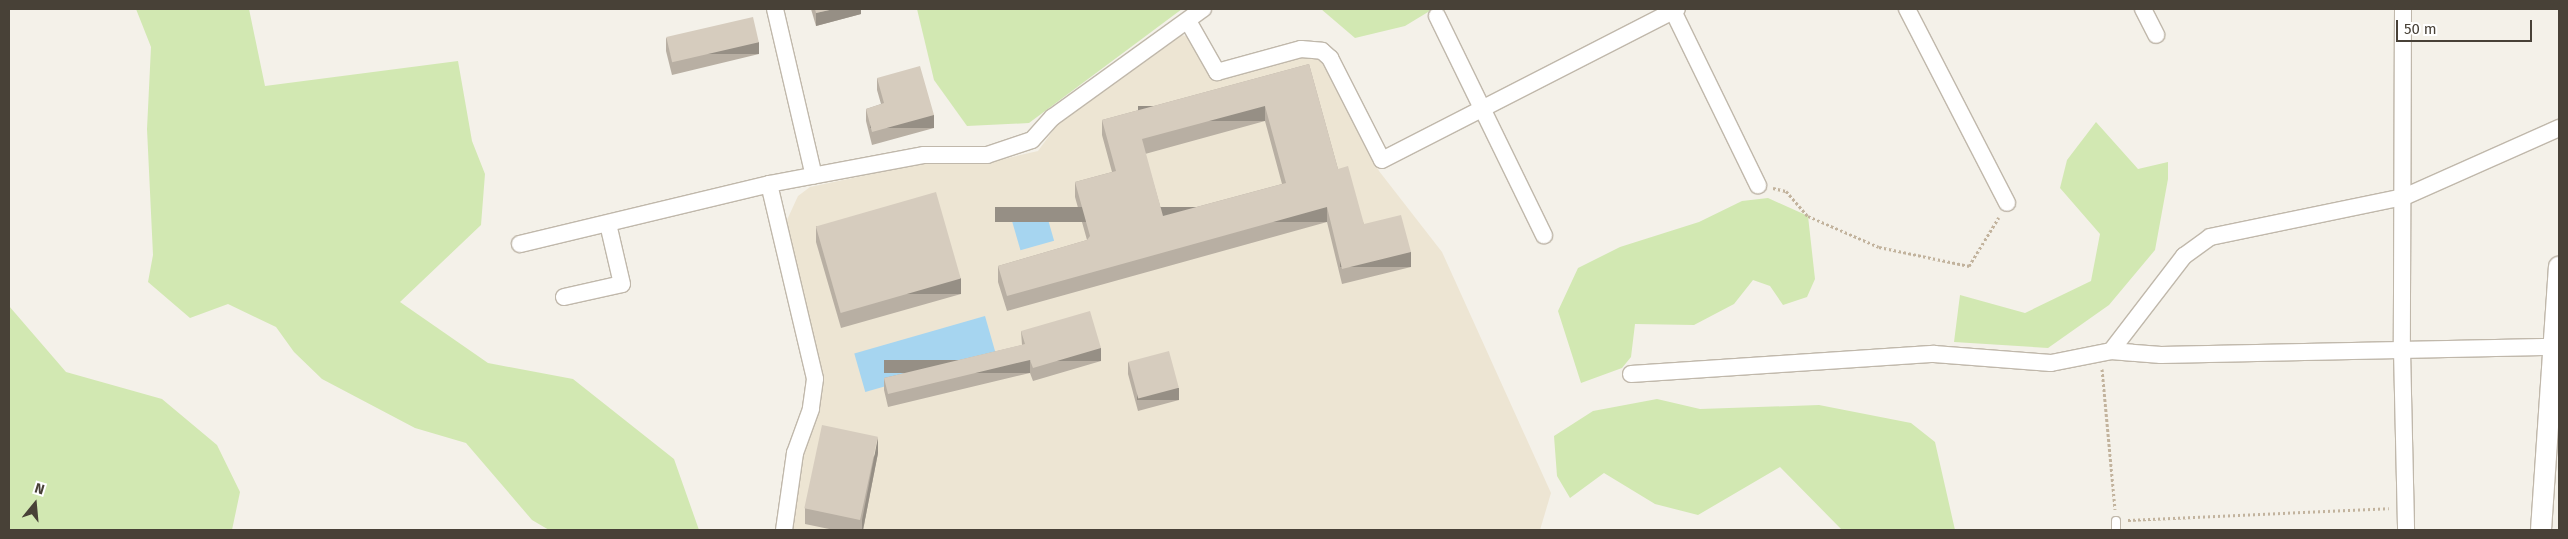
<!DOCTYPE html>
<html>
<head>
<meta charset="utf-8">
<style>
	body { margin:0 }
	#map { position:relative; width:2568px; height:539px; overflow:hidden; background:#f4f1e9; font-family:"Fira Sans",sans-serif }
	div>[style] { position:absolute }
	.education>* { inset:0; background:#ede5d3 }
	.green>* { inset:0; background:#d2e8b2 }
	.water>* { inset:0; background:#a6d5f0; transform-origin:0 0 }
	.path>* { height:3px; margin-top:-1.5px; transform-origin:0; background:repeating-linear-gradient(90deg,#c2b39d 0 2.5px,transparent 0 5px) }
	.roads { filter:drop-shadow(1px 0 #c0b8ab) drop-shadow(-1px 0 #c0b8ab) drop-shadow(0 1px #c0b8ab) drop-shadow(0 -1px #c0b8ab) }
	.service>* { height:8px; margin:-4px; padding:0 4px; transform-origin:4px; border-radius:4px; background:#fff }
	.minor>* { height:16px; margin:-8px; padding:0 8px; transform-origin:8px; border-radius:8px; background:#fff }
	.tertiary>* { height:20px; margin:-10px; padding:0 10px; transform-origin:10px; border-radius:10px; background:#fff }
	.wall>* { inset:0; background:#b8afa3 }
	.shaded-wall>* { inset:0; background:#968f85; transform-origin:0 0 }
	.building>* { inset:0; background:#d6ccbe; transform-origin:0 0 }
	span { translate:-50% -50%; white-space:nowrap; text-align:center; line-height:1.15; -webkit-text-stroke:5px #fff; paint-order:stroke }
	.frame { position:absolute; inset:0; border:10px solid #484137; pointer-events:none }
	.north { position:absolute; left:10px; top:479px; width:50px; height:50px; -webkit-text-stroke:4px #fff; paint-order:stroke; rotate:17deg; font-size:14px; font-weight:700; line-height:20px; text-align:center; color:#484137 }
	.north::after { content:''; display:block; margin:auto; width:18px; height:22px; background:#484137; clip-path:polygon(50% 0,100% 100%,50% 72%,0 100%) }
	.scale { position:absolute; left:2396px; top:20px; width:136px; height:22px; box-sizing:border-box; border:2px solid #484137; border-top:0; padding-left:6px; font-size:15px; line-height:18px; white-space:nowrap; color:#484137; -webkit-text-stroke:4px #fff; paint-order:stroke }
</style>
</head>
<body>
<div id="map">
	<div class="education">
		<i style="clip-path:polygon(1182px 35px,1189px 37px,1213px 80px,1299px 56px,1320px 59px,1379px 171px,1442px 252px,1551px 493px,1540px 530px,792px 530px,803px 451px,823px 391px,788px 231px,787px 220px,798px 196px,810px 187px,919px 164px,982px 164px,1038px 151px,1060px 121px)"></i>
	</div>
	<div class="green">
		<i style="clip-path:polygon(136px 9px,249px 9px,265px 86px,458px 61px,472px 141px,485px 174px,481px 225px,400px 302px,488px 363px,573px 379px,674px 459px,699px 530px,549px 530px,532px 520px,466px 443px,415px 428px,322px 379px,294px 352px,276px 327px,228px 304px,190px 318px,148px 282px,153px 255px,147px 129px,151px 47px)"></i>
		<i style="clip-path:polygon(917px 9px,1182px 9px,1029px 123px,967px 126px,934px 80px)"></i>
		<i style="clip-path:polygon(1321px 9px,1433px 9px,1405px 26px,1355px 38px)"></i>
		<i style="clip-path:polygon(2096px 122px,2138px 169px,2168px 162px,2168px 179px,2155px 250px,2109px 305px,2048px 348px,1954px 342px,1960px 295px,2025px 313px,2091px 281px,2100px 234px,2060px 188px,2067px 160px)"></i>
		<i style="clip-path:polygon(1768px 198px,1808px 216px,1815px 279px,1807px 297px,1783px 305px,1770px 286px,1753px 280px,1734px 304px,1694px 325px,1635px 324px,1631px 357px,1622px 368px,1581px 383px,1558px 311px,1578px 268px,1620px 247px,1699px 222px,1742px 201px)"></i>
		<i style="clip-path:polygon(9px 306px,66px 372px,162px 399px,217px 445px,240px 492px,232px 530px,9px 530px)"></i>
		<i style="clip-path:polygon(1657px 399px,1700px 409px,1819px 405px,1911px 423px,1935px 442px,1955px 530px,1842px 530px,1780px 467px,1698px 515px,1655px 504px,1604px 473px,1570px 498px,1557px 476px,1554px 436px,1593px 411px)"></i>
	</div>
	<div class="water">
		<i style="left:1045px;top:209px;width:33px;height:35px;rotate:74deg"></i>
		<i style="left:985px;top:316px;width:40px;height:136px;rotate:74deg"></i>
	</div>
	<div class="path">
		<i style="left:1773px;top:188px;width:13px;rotate:13deg"></i>
		<i style="left:1786px;top:191px;width:33px;rotate:49deg"></i>
		<i style="left:1808px;top:216px;width:77px;rotate:23.6deg"></i>
		<i style="left:1879px;top:247px;width:92px;rotate:11.9deg"></i>
		<i style="left:1969px;top:266px;width:57px;rotate:-58.5deg"></i>
		<i style="left:2102px;top:369px;width:141px;rotate:84.7deg"></i>
		<i style="left:2128px;top:520px;width:261px;rotate:-2.6deg"></i>
	</div>
	<div class="roads">
		<div class="service">
			<i style="left:2116px;top:521px;width:9px;rotate:90deg"></i>
		</div>
		<div class="minor">
			<i style="left:775px;top:9px;width:171px;rotate:76.9deg"></i>
			<i style="left:1907px;top:9px;width:218px;rotate:62.7deg"></i>
			<i style="left:2143px;top:9px;width:29px;rotate:63deg"></i>
			<i style="left:2403px;top:9px;width:341px;rotate:90.2deg"></i>
			<i style="left:2402px;top:350px;width:180px;rotate:88.7deg"></i>
			<i style="left:1673px;top:11px;width:194px;rotate:64deg"></i>
			<i style="left:1437px;top:16px;width:244px;rotate:64deg"></i>
			<i style="left:1188px;top:21px;width:59px;rotate:60.4deg"></i>
			<i style="left:1217px;top:72px;width:87px;rotate:-15.3deg"></i>
			<i style="left:1301px;top:49px;width:21px;rotate:5deg"></i>
			<i style="left:1322px;top:51px;width:11px;rotate:41deg"></i>
			<i style="left:1330px;top:58px;width:114px;rotate:63deg"></i>
			<i style="left:1382px;top:160px;width:331px;rotate:-27.1deg"></i>
			<i style="left:769px;top:184px;width:200px;rotate:76.7deg"></i>
			<i style="left:815px;top:379px;width:30px;rotate:98deg"></i>
			<i style="left:811px;top:409px;width:47px;rotate:110deg"></i>
			<i style="left:795px;top:453px;width:78px;rotate:98.1deg"></i>
			<i style="left:520px;top:244px;width:256px;rotate:-13.5deg"></i>
			<i style="left:769px;top:184px;width:158px;rotate:-10.6deg"></i>
			<i style="left:924px;top:155px;width:63px"></i>
			<i style="left:987px;top:155px;width:47px;rotate:-18.4deg"></i>
			<i style="left:1032px;top:140px;width:31px;rotate:-48deg"></i>
			<i style="left:1053px;top:117px;width:185px;rotate:-35.8deg"></i>
			<i style="left:564px;top:297px;width:59px;rotate:-12.6deg"></i>
			<i style="left:622px;top:284px;width:62px;rotate:-103.1deg"></i>
			<i style="left:2111px;top:351px;width:120px;rotate:-52.5deg"></i>
			<i style="left:2184px;top:256px;width:32px;rotate:-36deg"></i>
			<i style="left:2210px;top:237px;width:198px;rotate:-11.7deg"></i>
			<i style="left:2404px;top:197px;width:170px;rotate:-24deg"></i>
			<i style="left:1631px;top:374px;width:304px;rotate:-3.8deg"></i>
			<i style="left:1934px;top:354px;width:117px;rotate:4.4deg"></i>
			<i style="left:2051px;top:363px;width:61px;rotate:-11.3deg"></i>
			<i style="left:2111px;top:351px;width:50px;rotate:4.6deg"></i>
			<i style="left:2161px;top:355px;width:394px;rotate:-1.2deg"></i>
		</div>
		<div class="tertiary">
			<i style="left:2541px;top:530px;width:264px;rotate:-86.1deg"></i>
		</div>
	</div>
	<div class="wall">
		<i style="clip-path:polygon(811px 9px,861px 9px,861px 14px,816px 26px)"></i>
		<i style="clip-path:polygon(666px 38px,759px 54px,672px 75px,666px 51px)"></i>
		<i style="clip-path:polygon(evenodd,1309px 64px,1338px 169px,1364px 224px,1411px 267px,1342px 284px,1327px 222px,1007px 311px,998px 282px,998px 266px,1087px 240px,1075px 197px,1075px 182px,1112px 172px,1102px 135px,1102px 120px,1309px 64px,1265px 121px,1282px 184px,1163px 216px,1145px 154px,1265px 121px)"></i>
		<i style="clip-path:polygon(877px 78px,934px 128px,872px 145px,866px 121px,866px 109px,881px 104px,877px 90px)"></i>
		<i style="clip-path:polygon(816px 226px,961px 294px,841px 328px,816px 242px)"></i>
		<i style="clip-path:polygon(1021px 331px,1101px 361px,1033px 381px,1030px 373px,888px 407px,884px 390px,884px 378px,1022px 345px)"></i>
		<i style="clip-path:polygon(1128px 362px,1179px 400px,1138px 411px,1128px 374px)"></i>
		<i style="clip-path:polygon(878px 453px,863px 530px,834px 530px,805px 524px,805px 508px)"></i>
	</div>
	<div class="shaded-wall">
		<i style="clip-path:polygon(834px 9px,861px 9px,861px 14px,816px 26px,816px 13px)"></i>
		<i style="left:759px;top:42px;width:12px;height:89px;rotate:90deg"></i>
		<i style="left:1265px;top:106px;width:15px;height:127px;rotate:90deg"></i>
		<i style="left:934px;top:115px;width:13px;height:64px;rotate:90deg"></i>
		<i style="left:1327px;top:207px;width:15px;height:332px;rotate:90deg"></i>
		<i style="left:1411px;top:252px;width:15px;height:71px;rotate:90deg"></i>
		<i style="left:961px;top:278px;width:16px;height:125px;rotate:90deg"></i>
		<i style="left:1101px;top:348px;width:13px;height:71px;rotate:90deg"></i>
		<i style="left:1030px;top:360px;width:13px;height:146px;rotate:90deg"></i>
		<i style="left:1179px;top:388px;width:12px;height:42px;rotate:90deg"></i>
		<i style="clip-path:polygon(878px 437px,878px 453px,863px 530px,862px 530px,862px 520px)"></i>
	</div>
	<div class="building">
		<i style="clip-path:polygon(815px 9px,834px 9px,816px 13px)"></i>
		<i style="left:753px;top:17px;width:26px;height:89px;rotate:77deg"></i>
		<i style="clip-path:polygon(evenodd,1309px 64px,1338px 169px,1348px 166px,1364px 224px,1401px 215px,1411px 252px,1342px 269px,1327px 207px,1007px 296px,998px 266px,1087px 240px,1090px 236px,1075px 182px,1116px 171px,1102px 120px,1309px 64px,1265px 106px,1286px 183px,1163px 216px,1142px 139px,1265px 106px)"></i>
		<i style="clip-path:polygon(920px 66px,934px 115px,872px 132px,866px 109px,884px 103px,877px 78px)"></i>
		<i style="left:936px;top:192px;width:90px;height:125px;rotate:74deg"></i>
		<i style="clip-path:polygon(1090px 311px,1101px 348px,1033px 368px,1030px 360px,888px 394px,884px 378px,1025px 344px,1021px 331px)"></i>
		<i style="left:1169px;top:351px;width:38px;height:42px;rotate:75deg"></i>
		<i style="left:822px;top:425px;width:57px;height:85px;rotate:12deg"></i>
	</div>
	<div class="frame"></div>
	<div class="north">N</div>
	<div class="scale">50 m</div>
</div>
</body>
</html>
